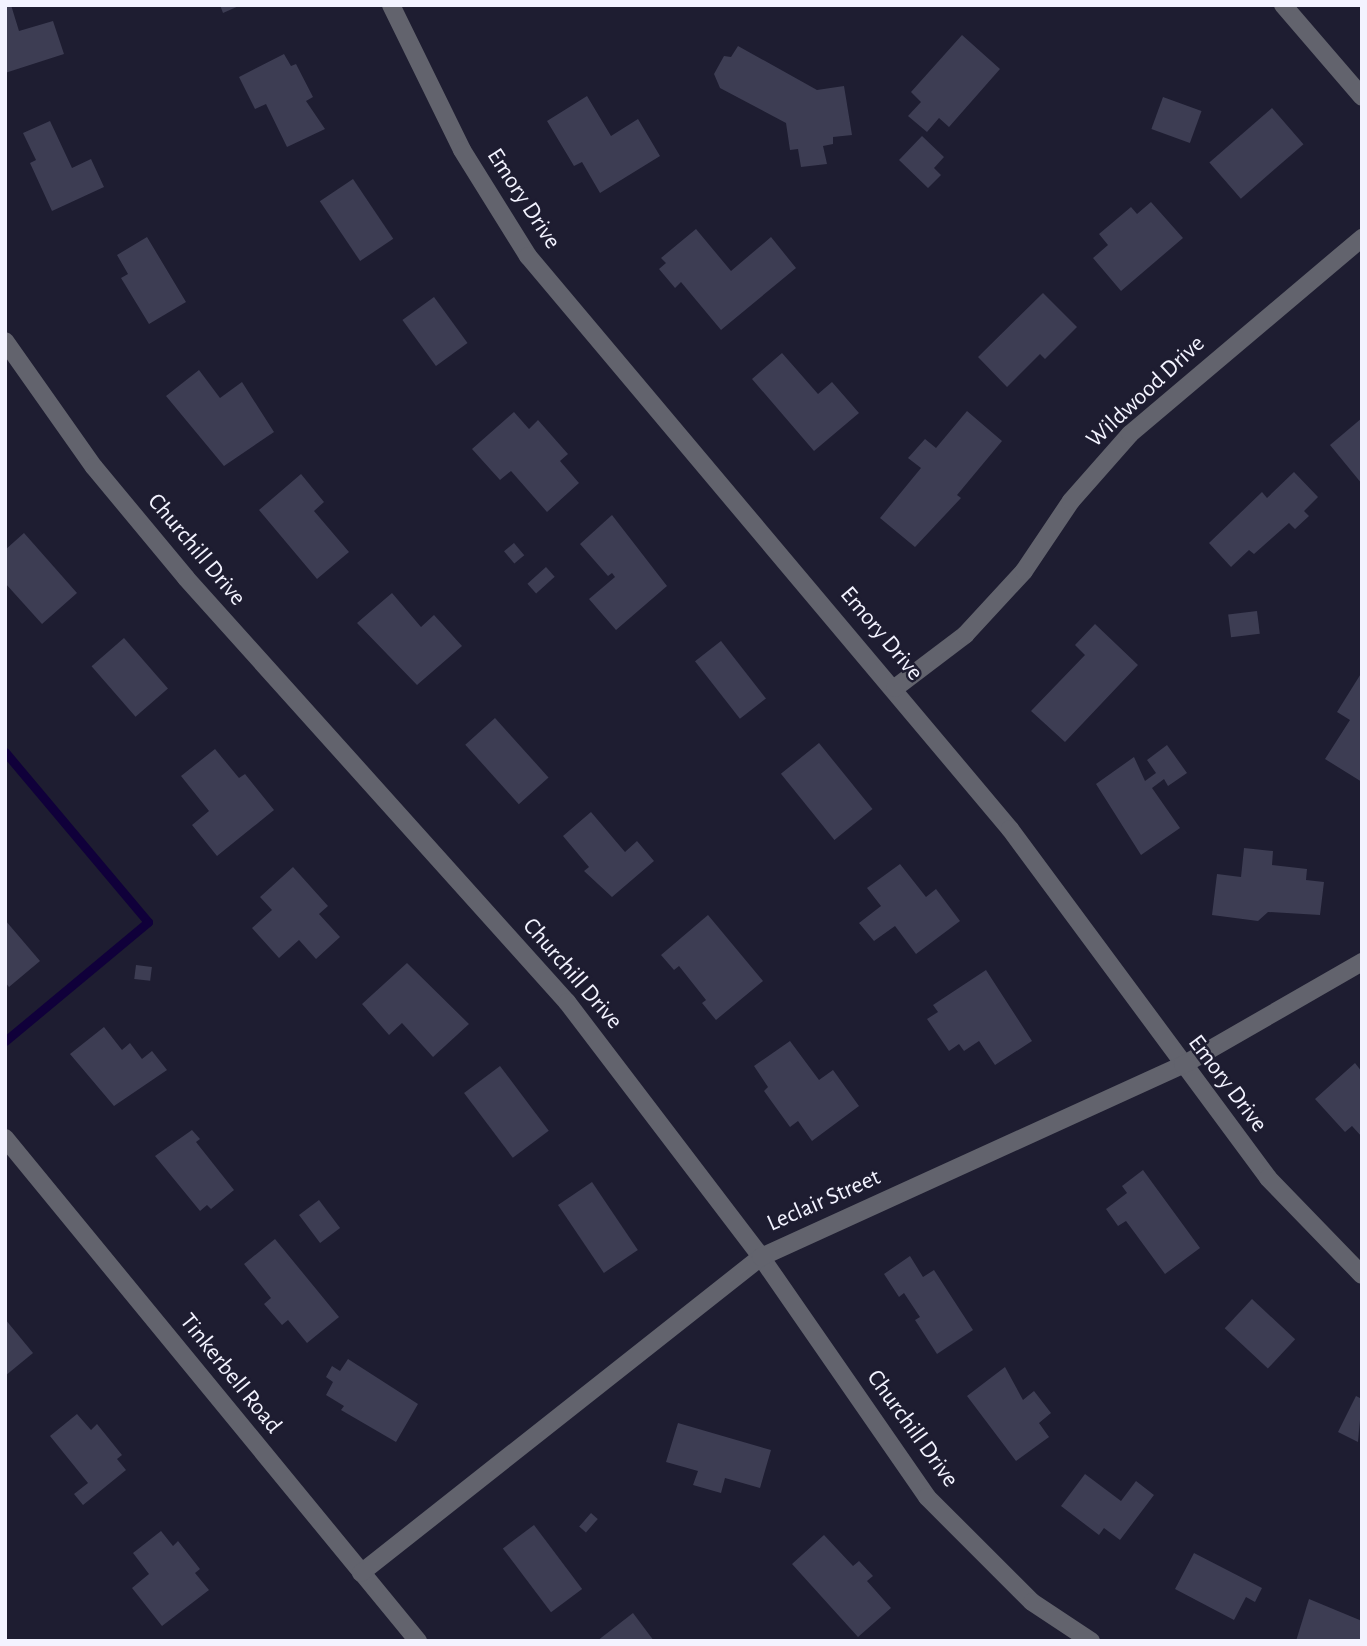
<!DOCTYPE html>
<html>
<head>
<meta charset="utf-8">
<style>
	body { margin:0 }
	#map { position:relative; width:1367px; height:1646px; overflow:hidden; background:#1e1d31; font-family:"Alegreya Sans",sans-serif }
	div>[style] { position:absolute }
	.stream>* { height:9px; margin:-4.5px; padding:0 4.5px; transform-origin:4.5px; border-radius:4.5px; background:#10003a }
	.building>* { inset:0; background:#3d3d53; transform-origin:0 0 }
	.minor>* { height:18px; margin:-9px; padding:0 9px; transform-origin:9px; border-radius:9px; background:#62636d }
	span { translate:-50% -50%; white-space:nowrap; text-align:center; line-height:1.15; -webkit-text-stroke:5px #1e1d31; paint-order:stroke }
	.street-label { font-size:24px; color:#f3f3ff }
	.frame { position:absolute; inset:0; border:7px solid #f3f3ff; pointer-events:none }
</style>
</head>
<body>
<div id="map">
	<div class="stream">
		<i style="left:5px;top:752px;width:222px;rotate:49.9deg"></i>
		<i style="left:148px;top:922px;width:186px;rotate:140.2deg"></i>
	</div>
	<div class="building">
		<i style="clip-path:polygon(5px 5px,11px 5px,19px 31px,53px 21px,64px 54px,5px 73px)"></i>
		<i style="clip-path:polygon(220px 5px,241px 5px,223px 13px)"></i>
		<i style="clip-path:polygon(962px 35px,1000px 69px,949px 127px,939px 118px,927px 132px,908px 116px,921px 102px,911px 92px)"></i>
		<i style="clip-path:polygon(738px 46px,817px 90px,844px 86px,852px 135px,833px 137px,833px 144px,823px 146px,827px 164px,801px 167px,798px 149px,790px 150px,786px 123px,720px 88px,714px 74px,724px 56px,731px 57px)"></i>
		<i style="clip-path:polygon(284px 54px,291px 66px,296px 64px,313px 97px,306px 101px,325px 129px,287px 147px,266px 104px,255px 109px,239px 77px)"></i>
		<i style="clip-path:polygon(587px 96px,611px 136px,638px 119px,660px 156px,600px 193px,582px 162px,574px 166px,547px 121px)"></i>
		<i style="left:1163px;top:97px;width:41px;height:34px;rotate:20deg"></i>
		<i style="left:1272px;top:108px;width:48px;height:83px;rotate:49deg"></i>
		<i style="clip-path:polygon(50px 121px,72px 168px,91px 159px,104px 187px,52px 211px,30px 163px,36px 160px,23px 133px)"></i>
		<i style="clip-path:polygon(922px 136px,944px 157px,934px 168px,941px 175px,928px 188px,899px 160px)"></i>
		<i style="left:353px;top:179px;width:72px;height:40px;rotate:56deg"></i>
		<i style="clip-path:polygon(1151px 202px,1183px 238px,1121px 291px,1093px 258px,1108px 245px,1099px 234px,1131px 207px,1137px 214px)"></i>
		<i style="clip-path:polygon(696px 229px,731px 271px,771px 237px,796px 268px,721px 330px,681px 282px,675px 288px,659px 269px,666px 263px,661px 258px)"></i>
		<i style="clip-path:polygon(147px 237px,186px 302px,149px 324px,121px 278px,128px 274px,117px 255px)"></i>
		<i style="clip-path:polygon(1043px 293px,1077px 327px,1045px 359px,1040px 354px,1007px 387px,978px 357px)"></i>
		<i style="left:434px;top:297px;width:57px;height:39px;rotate:54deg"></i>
		<i style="clip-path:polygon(782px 353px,818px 394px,832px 382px,859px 413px,814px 451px,752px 379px)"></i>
		<i style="clip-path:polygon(199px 370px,220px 398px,242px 382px,274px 432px,224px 466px,166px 396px)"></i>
		<i style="clip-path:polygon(967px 411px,1002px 441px,957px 495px,961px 498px,915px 547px,880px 518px,921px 468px,908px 458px,925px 439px,936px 448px)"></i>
		<i style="clip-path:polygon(514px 412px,529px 429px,538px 420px,568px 454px,560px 461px,579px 483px,547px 512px,511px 471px,500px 480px,472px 449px)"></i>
		<i style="clip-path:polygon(1362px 418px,1362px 484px,1330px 445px)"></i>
		<i style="clip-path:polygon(1294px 472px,1318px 497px,1304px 511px,1309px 516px,1295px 529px,1289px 523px,1254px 554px,1249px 550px,1231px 567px,1209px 543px,1262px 492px,1267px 498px)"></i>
		<i style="clip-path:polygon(301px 474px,324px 502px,314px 511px,349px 552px,317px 579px,259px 510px)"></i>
		<i style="clip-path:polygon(612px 515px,667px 586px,616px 630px,589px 599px,615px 577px,612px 573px,608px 576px,580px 544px)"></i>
		<i style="clip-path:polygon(24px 533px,77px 593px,42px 624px,5px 583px,5px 550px)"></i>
		<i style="left:514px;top:543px;width:16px;height:13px;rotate:50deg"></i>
		<i style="left:546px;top:567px;width:13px;height:25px;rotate:48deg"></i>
		<i style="clip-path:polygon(392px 593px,421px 627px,434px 615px,462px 646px,417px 685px,357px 623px)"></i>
		<i style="left:1257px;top:611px;width:23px;height:29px;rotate:83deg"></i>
		<i style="clip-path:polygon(1095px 624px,1138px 665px,1065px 742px,1031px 711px,1085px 655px,1075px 645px)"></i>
		<i style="left:124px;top:638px;width:67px;height:43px;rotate:49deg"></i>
		<i style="left:721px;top:641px;width:73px;height:33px;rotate:52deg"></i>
		<i style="clip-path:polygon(1362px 672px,1362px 782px,1325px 759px,1350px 720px,1337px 712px)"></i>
		<i style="left:495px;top:718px;width:80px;height:40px;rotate:48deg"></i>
		<i style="left:819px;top:743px;width:85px;height:49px;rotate:51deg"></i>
		<i style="clip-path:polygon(1167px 745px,1187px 773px,1168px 786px,1164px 779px,1152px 788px,1180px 828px,1141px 855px,1096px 784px,1134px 757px,1145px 781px,1156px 773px,1147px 760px)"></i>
		<i style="clip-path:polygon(215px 749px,239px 778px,245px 774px,274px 810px,217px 856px,192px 825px,209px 811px,181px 776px)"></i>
		<i style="clip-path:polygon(591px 812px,625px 852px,637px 841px,654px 861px,612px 897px,584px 871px,589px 867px,563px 836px)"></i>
		<i style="clip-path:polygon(1244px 848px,1273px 851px,1272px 865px,1307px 869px,1306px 880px,1324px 882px,1320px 915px,1268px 912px,1258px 921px,1212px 915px,1217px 874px,1241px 877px)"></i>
		<i style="clip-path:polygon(900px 864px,926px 897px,936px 889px,960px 921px,916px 954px,895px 926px,874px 941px,859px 923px,881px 906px,867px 888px)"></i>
		<i style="clip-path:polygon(293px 867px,328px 906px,319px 914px,340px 937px,316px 959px,299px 940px,279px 958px,252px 928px,272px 910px,260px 897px)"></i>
		<i style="clip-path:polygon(708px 915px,763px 981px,716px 1020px,702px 1003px,706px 1000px,679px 966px,674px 970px,661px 955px)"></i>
		<i style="clip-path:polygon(5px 920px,40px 961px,9px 987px,5px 982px)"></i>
		<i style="clip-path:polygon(407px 963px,469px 1024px,433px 1057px,402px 1023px,389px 1035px,362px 1004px)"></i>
		<i style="left:136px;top:965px;width:16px;height:14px;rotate:7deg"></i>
		<i style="clip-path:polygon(986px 970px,1032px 1041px,995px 1065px,979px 1041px,964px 1051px,959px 1044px,949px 1051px,927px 1019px,938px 1012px,933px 1005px)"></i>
		<i style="clip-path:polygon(104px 1027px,122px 1050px,130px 1043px,142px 1059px,152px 1051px,167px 1070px,114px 1106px,70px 1054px)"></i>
		<i style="clip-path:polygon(790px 1041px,819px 1080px,833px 1070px,859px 1106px,812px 1141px,798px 1121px,790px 1127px,764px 1091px,768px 1087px,754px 1066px)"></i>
		<i style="clip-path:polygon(1355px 1063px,1362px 1072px,1362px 1137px,1352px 1126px,1345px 1132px,1315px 1099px)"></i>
		<i style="left:500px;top:1066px;width:81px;height:45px;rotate:53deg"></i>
		<i style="clip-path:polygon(192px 1130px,200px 1139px,196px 1142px,234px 1190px,211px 1209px,207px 1205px,200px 1211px,155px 1156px)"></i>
		<i style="clip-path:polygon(1143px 1170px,1200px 1248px,1165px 1274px,1126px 1221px,1118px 1226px,1106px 1209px,1127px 1193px,1122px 1186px)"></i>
		<i style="left:592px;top:1182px;width:82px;height:41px;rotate:56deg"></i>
		<i style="left:319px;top:1200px;width:35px;height:25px;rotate:53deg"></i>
		<i style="clip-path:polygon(275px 1239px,339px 1317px,307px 1343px,288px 1320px,282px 1325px,264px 1304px,271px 1298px,244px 1264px)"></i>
		<i style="clip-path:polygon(910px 1256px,923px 1277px,934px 1270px,973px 1330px,937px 1354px,915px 1320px,920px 1317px,904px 1293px,899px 1297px,884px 1274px)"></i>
		<i style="left:1252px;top:1299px;width:59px;height:40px;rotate:43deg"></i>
		<i style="clip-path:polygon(5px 1319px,33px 1353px,5px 1376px)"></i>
		<i style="clip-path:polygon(348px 1359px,418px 1404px,396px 1442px,341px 1410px,344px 1406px,326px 1395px,333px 1382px,326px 1377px,332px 1366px,340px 1371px)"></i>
		<i style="clip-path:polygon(1005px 1367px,1023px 1400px,1034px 1391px,1051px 1413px,1039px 1423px,1049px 1437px,1016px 1461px,967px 1396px)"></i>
		<i style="clip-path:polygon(1356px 1396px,1362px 1399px,1358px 1442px,1338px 1432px)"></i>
		<i style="clip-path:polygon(77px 1414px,91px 1430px,97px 1424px,122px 1455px,117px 1459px,126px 1470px,83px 1505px,74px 1494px,88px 1483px,50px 1436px)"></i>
		<i style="clip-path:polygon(678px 1423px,771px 1450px,760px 1488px,725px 1478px,721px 1493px,693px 1485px,698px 1471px,666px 1462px)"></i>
		<i style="clip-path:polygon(1085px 1474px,1121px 1501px,1136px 1481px,1154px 1495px,1120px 1540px,1104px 1528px,1099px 1535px,1061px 1506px)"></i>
		<i style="left:591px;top:1513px;width:9px;height:18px;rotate:41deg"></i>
		<i style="left:534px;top:1525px;width:80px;height:39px;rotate:53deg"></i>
		<i style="clip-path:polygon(161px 1531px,173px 1546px,178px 1541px,200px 1569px,195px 1573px,209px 1590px,162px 1626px,132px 1588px,149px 1574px,133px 1553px)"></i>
		<i style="clip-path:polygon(824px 1535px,853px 1566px,859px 1561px,873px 1576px,867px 1581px,891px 1608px,858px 1637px,792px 1564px)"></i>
		<i style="clip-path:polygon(1194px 1553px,1262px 1588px,1255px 1602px,1246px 1597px,1234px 1620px,1175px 1589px)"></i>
		<i style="clip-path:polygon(1309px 1599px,1362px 1621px,1362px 1641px,1296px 1641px)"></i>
		<i style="clip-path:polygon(633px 1613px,654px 1641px,597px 1641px)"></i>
	</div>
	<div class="minor">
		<i style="left:391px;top:5px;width:161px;rotate:63.9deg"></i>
		<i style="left:462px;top:150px;width:125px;rotate:58.1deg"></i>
		<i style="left:528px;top:256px;width:749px;rotate:49.93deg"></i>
		<i style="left:1010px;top:829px;width:434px;rotate:53.5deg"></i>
		<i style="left:1268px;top:1178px;width:135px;rotate:45.9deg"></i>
		<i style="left:1283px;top:5px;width:121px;rotate:49.3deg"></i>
		<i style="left:5px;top:341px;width:154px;rotate:54.8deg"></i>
		<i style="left:94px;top:467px;width:144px;rotate:50.3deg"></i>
		<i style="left:186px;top:578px;width:570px;rotate:48.06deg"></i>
		<i style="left:567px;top:1002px;width:320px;rotate:52.7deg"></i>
		<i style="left:761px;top:1257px;width:292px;rotate:55.3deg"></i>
		<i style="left:927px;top:1497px;width:148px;rotate:45deg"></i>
		<i style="left:1032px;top:1602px;width:71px;rotate:33.5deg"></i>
		<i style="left:895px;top:688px;width:88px;rotate:-37.1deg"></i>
		<i style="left:965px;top:635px;width:87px;rotate:-47.3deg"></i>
		<i style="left:1024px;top:571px;width:84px;rotate:-56.1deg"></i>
		<i style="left:1071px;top:501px;width:89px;rotate:-48.6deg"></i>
		<i style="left:1130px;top:434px;width:304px;rotate:-40.2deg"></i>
		<i style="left:5px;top:1138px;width:651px;rotate:50.61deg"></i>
		<i style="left:361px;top:1573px;width:510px;rotate:-38.31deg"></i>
		<i style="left:761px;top:1257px;width:464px;rotate:-24.5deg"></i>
		<i style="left:1183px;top:1065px;width:207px;rotate:-29.9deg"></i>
	</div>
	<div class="street-label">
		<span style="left:523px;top:199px;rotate:57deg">Emory Drive</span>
		<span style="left:1146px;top:392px;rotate:-43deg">Wildwood Drive</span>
		<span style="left:196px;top:550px;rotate:50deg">Churchill Drive</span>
		<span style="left:881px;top:634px;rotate:50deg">Emory Drive</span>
		<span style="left:572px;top:974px;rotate:49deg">Churchill Drive</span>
		<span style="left:1227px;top:1084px;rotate:53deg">Emory Drive</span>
		<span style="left:824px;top:1201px;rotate:-24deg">Leclair Street</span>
		<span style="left:230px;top:1374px;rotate:51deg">Tinkerbell Road</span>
		<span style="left:912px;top:1429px;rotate:54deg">Churchill Drive</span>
	</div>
	<div class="frame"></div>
</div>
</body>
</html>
